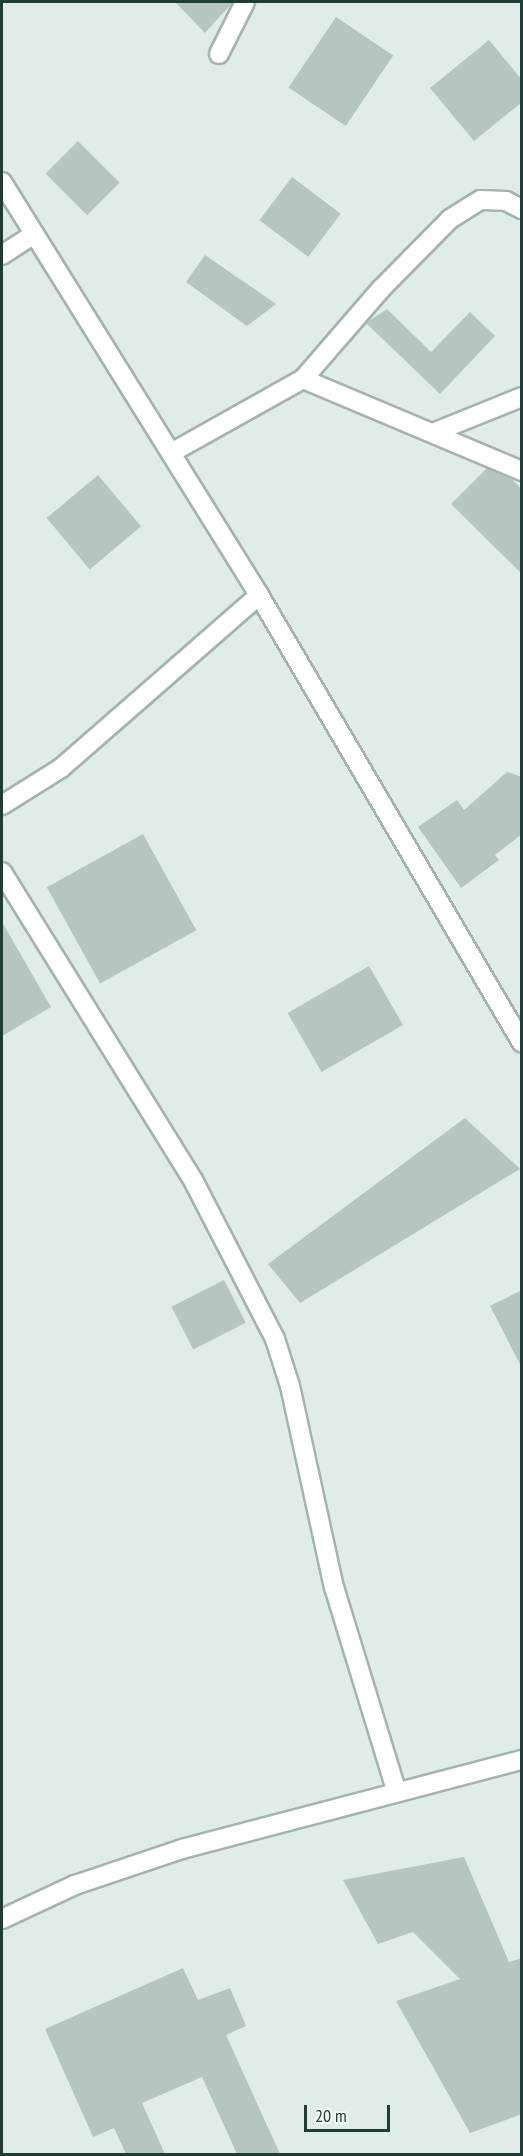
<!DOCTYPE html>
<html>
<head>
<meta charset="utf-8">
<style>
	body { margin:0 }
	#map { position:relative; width:523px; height:2156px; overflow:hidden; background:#e0ece7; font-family:"PT Sans Narrow",sans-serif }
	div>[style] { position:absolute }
	.building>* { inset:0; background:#b5c6c0; transform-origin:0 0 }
	.roads { filter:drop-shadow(2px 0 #a3b4af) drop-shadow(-2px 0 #a3b4af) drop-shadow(0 2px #a3b4af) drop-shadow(0 -2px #a3b4af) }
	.street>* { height:18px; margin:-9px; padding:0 9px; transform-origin:9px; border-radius:9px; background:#fff }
	.secondary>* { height:18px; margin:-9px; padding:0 9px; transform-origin:9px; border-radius:9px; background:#fff }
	span { translate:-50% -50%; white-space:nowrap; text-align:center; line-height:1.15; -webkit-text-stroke:4.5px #f0f8f5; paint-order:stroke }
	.frame { position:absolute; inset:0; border:3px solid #203c37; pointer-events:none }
	.scale { position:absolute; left:304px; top:2105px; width:86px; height:27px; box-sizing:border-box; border:3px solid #203c37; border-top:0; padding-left:8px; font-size:18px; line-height:21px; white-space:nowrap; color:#203c37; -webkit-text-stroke:4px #f0f8f5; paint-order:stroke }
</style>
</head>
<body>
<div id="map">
	<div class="building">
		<i style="clip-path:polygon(175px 2px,233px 2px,205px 33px)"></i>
		<i style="left:336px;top:17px;width:69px;height:85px;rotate:34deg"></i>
		<i style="clip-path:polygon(489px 40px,522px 80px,522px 102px,474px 141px,430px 88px)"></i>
		<i style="left:78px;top:141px;width:59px;height:46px;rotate:45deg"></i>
		<i style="left:292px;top:177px;width:61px;height:54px;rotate:37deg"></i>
		<i style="clip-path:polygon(205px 255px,276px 304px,247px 326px,186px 282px)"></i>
		<i style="clip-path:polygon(387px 309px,431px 352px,470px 312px,495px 336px,440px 394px,366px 323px)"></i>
		<i style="clip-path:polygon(487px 468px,510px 478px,522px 489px,522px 574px,451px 504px)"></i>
		<i style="left:98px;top:475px;width:67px;height:67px;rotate:50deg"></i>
		<i style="clip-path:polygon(507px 772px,522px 777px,522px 834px,495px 855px,499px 860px,461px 888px,418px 827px,457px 800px,464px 810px)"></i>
		<i style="left:143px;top:834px;width:110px;height:110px;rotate:61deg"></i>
		<i style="clip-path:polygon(2px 922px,51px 1007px,2px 1036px)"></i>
		<i style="left:369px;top:966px;width:68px;height:94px;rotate:60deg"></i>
		<i style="clip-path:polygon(465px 1118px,520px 1169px,300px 1303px,268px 1264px)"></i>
		<i style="left:224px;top:1280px;width:48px;height:59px;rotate:63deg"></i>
		<i style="clip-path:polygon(522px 1290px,522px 1368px,490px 1306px)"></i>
		<i style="clip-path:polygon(464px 1857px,509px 1962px,522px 1958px,522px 2114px,470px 2133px,396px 2001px,460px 1979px,413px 1932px,378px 1944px,343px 1880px)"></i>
		<i style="clip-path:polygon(183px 1968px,198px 2000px,230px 1988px,246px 2026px,226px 2035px,280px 2154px,237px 2154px,202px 2077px,142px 2103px,165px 2154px,126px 2154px,114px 2128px,93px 2137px,45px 2029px)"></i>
	</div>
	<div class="roads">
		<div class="street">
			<i style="left:219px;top:54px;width:58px;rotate:-63.4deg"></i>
			<i style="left:2px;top:182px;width:486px;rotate:58.1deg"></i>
			<i style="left:259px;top:595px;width:519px;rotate:59.58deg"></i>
			<i style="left:2px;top:255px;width:38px;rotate:-33deg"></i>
			<i style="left:303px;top:379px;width:238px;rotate:22.8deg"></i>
			<i style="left:435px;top:432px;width:94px;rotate:-21.9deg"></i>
			<i style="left:171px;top:453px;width:151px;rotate:-29.3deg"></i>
			<i style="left:303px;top:379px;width:119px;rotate:-49.1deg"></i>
			<i style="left:381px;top:289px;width:98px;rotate:-45.4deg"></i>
			<i style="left:450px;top:219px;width:36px;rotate:-32deg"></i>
			<i style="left:481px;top:200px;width:25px;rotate:2deg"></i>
			<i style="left:506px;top:201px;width:18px;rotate:27deg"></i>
			<i style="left:2px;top:805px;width:70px;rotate:-32.1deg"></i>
			<i style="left:61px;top:768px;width:263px;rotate:-41.1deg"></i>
			<i style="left:2px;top:872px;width:362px;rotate:58.2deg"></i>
			<i style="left:193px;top:1180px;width:179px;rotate:62.7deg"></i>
			<i style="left:275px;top:1339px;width:49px;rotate:72.3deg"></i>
			<i style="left:290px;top:1386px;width:206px;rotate:77.7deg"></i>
			<i style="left:334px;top:1587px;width:215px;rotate:73deg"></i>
		</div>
		<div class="secondary">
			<i style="left:2px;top:1919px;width:81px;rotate:-25deg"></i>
			<i style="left:75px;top:1885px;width:113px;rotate:-18.6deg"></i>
			<i style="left:182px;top:1849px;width:351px;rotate:-14.7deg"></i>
		</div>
	</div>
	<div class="frame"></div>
	<div class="scale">20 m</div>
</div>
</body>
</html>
